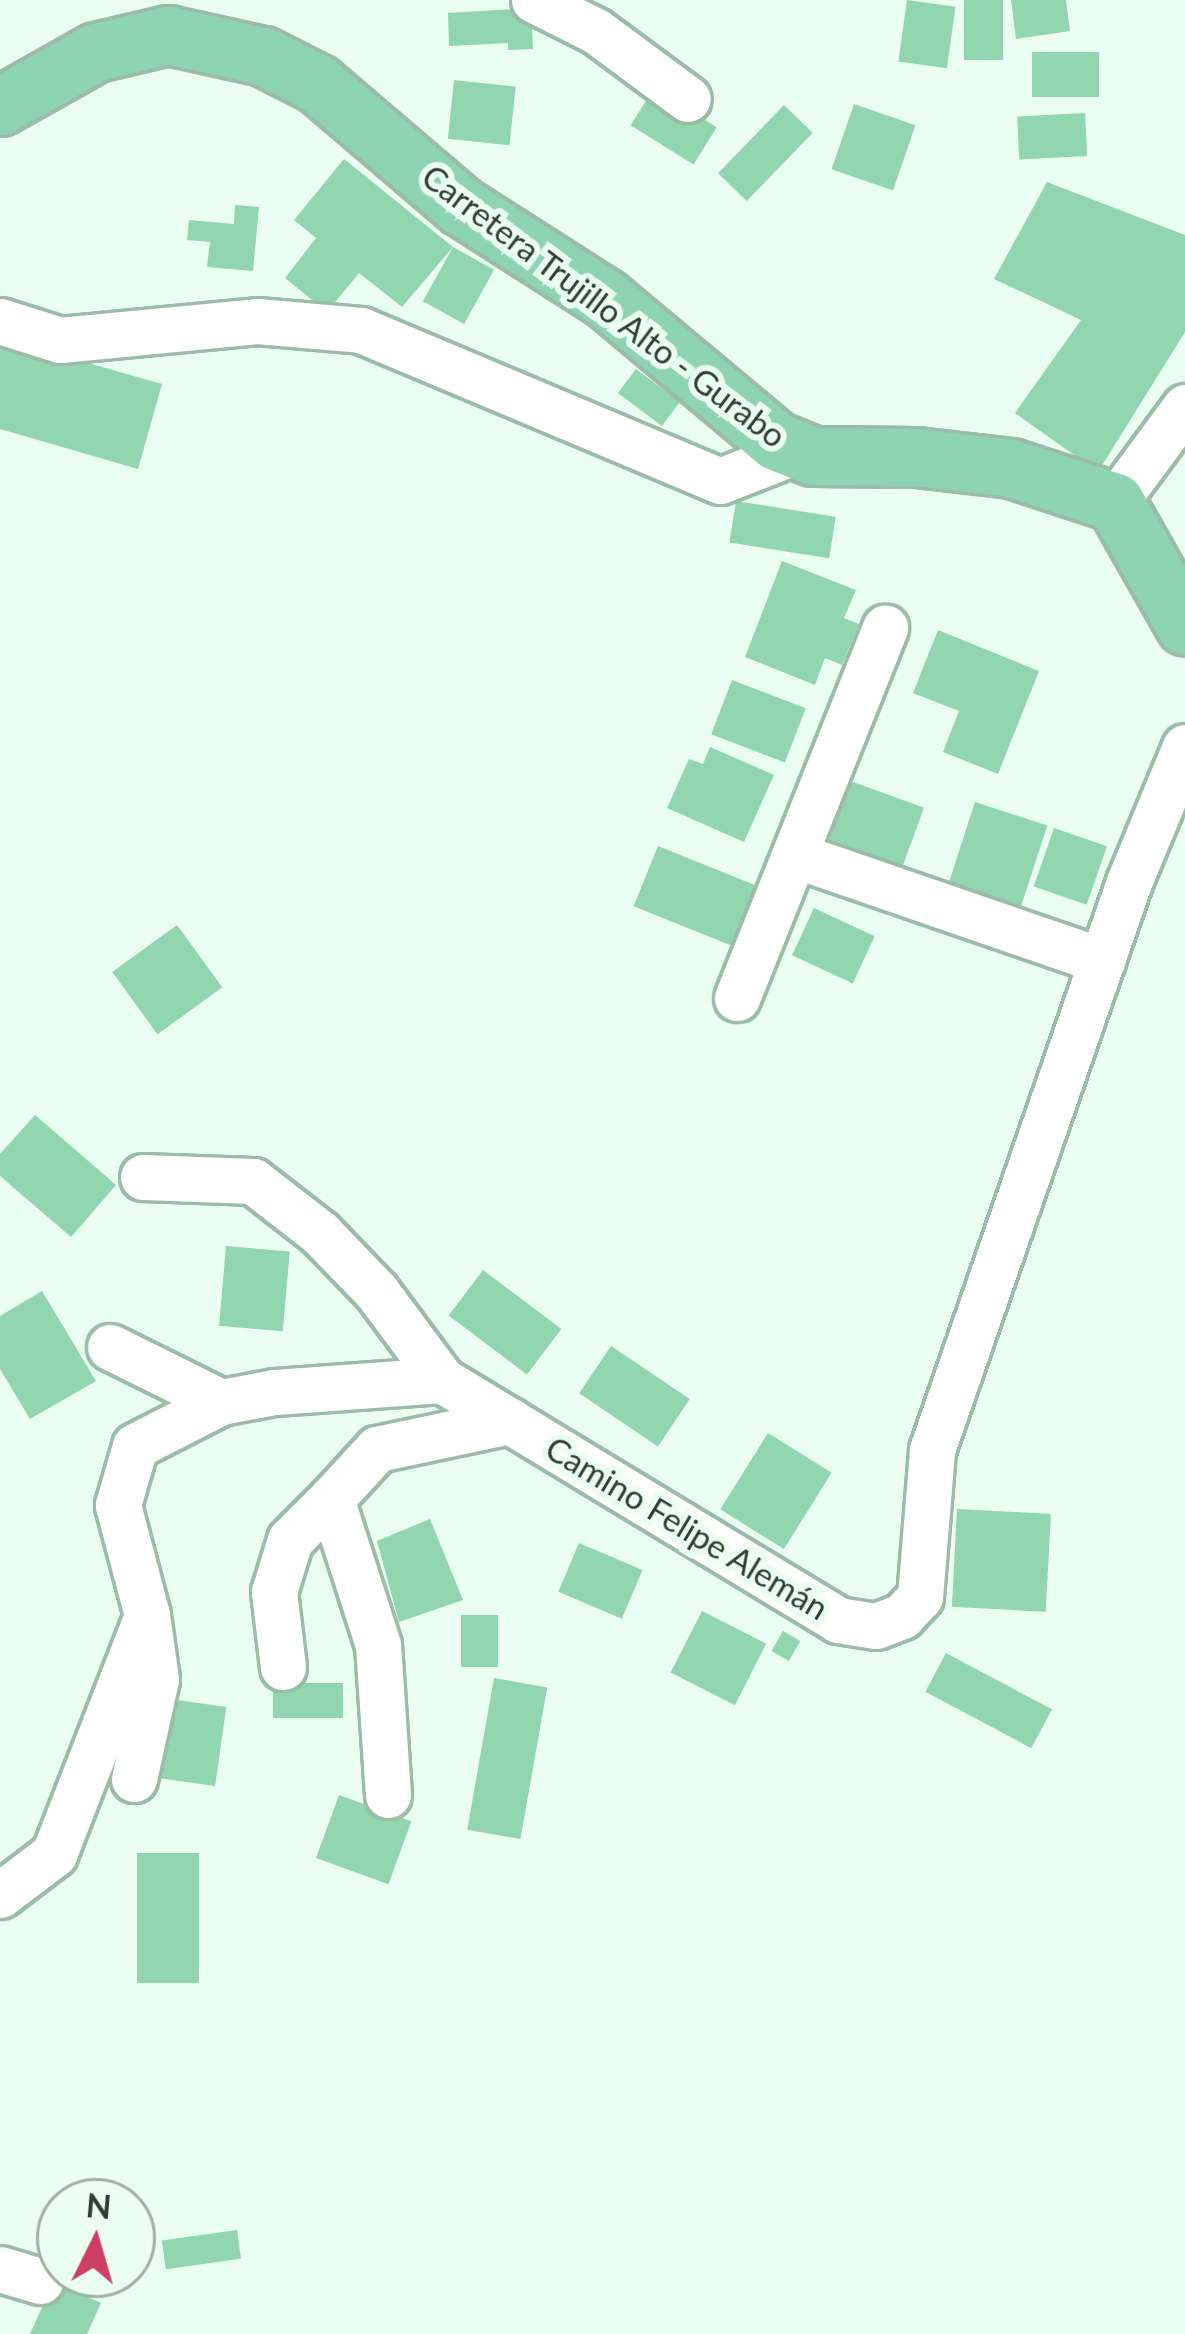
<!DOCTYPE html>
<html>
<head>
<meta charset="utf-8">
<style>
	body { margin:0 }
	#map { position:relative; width:1185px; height:2334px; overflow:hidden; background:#eafef2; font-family:Lato,sans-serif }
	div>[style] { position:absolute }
	.building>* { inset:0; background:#91d6af; transform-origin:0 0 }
	.roads { filter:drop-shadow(3px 0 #9bbca8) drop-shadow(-3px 0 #9bbca8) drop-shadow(0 3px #9bbca8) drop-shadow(0 -3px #9bbca8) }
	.minor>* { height:45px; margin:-22.5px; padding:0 22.5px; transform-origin:22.5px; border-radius:22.5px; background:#fff }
	.major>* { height:57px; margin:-28.5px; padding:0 28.5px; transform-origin:28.5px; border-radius:28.5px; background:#8ed4b3 }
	span { translate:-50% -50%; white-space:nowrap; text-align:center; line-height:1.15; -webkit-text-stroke:12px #eafef2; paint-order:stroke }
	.street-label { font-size:33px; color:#2f3d34 }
	.north { position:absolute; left:36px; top:2178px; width:120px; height:120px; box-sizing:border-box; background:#eafef2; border:3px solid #9fb1a6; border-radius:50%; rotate:5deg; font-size:33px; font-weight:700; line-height:48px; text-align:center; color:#2f3d34 }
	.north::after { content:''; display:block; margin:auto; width:42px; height:54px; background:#cd3e64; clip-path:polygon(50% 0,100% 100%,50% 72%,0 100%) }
</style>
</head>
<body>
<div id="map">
	<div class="building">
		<i style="left:907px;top:0;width:49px;height:62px;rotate:8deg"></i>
		<i style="left:964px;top:0;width:39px;height:60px"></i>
		<i style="clip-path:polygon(1011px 0,1066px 0,1070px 31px,1016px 39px)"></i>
		<i style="clip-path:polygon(531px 8px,533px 49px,508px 50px,508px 43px,449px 46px,448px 13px)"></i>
		<i style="left:1032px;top:52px;width:67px;height:45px"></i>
		<i style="left:454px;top:80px;width:62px;height:59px;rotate:6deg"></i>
		<i style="left:654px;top:88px;width:74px;height:44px;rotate:32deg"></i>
		<i style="left:854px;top:104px;width:65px;height:69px;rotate:19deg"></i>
		<i style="left:784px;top:105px;width:40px;height:95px;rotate:44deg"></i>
		<i style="left:1085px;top:113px;width:43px;height:68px;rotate:87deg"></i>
		<i style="clip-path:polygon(344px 159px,453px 247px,402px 307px,359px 273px,327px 312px,285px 278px,316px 238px,294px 220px)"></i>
		<i style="clip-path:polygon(1047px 182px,1185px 235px,1185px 332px,1098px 472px,1015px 413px,1081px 320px,994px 279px)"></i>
		<i style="clip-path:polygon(235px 205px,259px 207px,253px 271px,207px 267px,210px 242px,187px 240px,189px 220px,234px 224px)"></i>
		<i style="left:453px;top:247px;width:47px;height:62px;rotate:29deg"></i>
		<i style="clip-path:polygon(0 338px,162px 384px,138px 469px,0 429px)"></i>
		<i style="left:636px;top:369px;width:55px;height:30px;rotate:37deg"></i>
		<i style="left:736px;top:501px;width:101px;height:42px;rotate:9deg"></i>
		<i style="clip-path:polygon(782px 561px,856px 590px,844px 618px,859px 624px,842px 665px,825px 658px,815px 685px,745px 657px)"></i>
		<i style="clip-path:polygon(938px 630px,1039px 671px,998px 774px,943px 752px,959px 711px,913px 693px)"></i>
		<i style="left:732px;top:680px;width:79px;height:58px;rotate:21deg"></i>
		<i style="clip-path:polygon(710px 747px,774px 775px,744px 842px,667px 808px,689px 759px,703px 764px)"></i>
		<i style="left:845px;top:779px;width:84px;height:69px;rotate:20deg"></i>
		<i style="left:975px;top:802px;width:76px;height:89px;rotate:18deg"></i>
		<i style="left:1054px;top:828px;width:56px;height:62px;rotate:19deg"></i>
		<i style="left:658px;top:846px;width:109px;height:65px;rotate:22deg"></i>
		<i style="left:814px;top:908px;width:67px;height:52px;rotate:25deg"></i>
		<i style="left:177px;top:925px;width:77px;height:80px;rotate:54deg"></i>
		<i style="clip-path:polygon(35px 1115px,116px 1185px,71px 1237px,0 1176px,0 1154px)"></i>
		<i style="left:226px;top:1246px;width:64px;height:80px;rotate:5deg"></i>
		<i style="left:483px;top:1270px;width:98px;height:57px;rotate:37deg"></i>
		<i style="clip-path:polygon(42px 1291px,96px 1381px,30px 1419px,0 1369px,0 1316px)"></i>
		<i style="left:611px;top:1346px;width:95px;height:57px;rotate:34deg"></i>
		<i style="left:768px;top:1433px;width:75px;height:90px;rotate:32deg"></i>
		<i style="left:957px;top:1509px;width:94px;height:98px;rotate:3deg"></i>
		<i style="clip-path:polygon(430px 1519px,463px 1600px,399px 1622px,377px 1541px)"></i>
		<i style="left:579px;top:1543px;width:69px;height:53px;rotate:23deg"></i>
		<i style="left:702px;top:1611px;width:72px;height:69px;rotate:27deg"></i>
		<i style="left:461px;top:1615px;width:37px;height:52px"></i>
		<i style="left:783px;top:1631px;width:20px;height:23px;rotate:30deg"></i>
		<i style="left:946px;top:1653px;width:120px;height:44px;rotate:28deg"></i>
		<i style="left:494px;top:1678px;width:54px;height:154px;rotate:10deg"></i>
		<i style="left:273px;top:1683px;width:70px;height:35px"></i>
		<i style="left:156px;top:1697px;width:71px;height:80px;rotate:8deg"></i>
		<i style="left:339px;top:1795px;width:77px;height:67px;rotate:20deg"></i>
		<i style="left:137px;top:1853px;width:62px;height:130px"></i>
		<i style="left:237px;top:2230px;width:29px;height:76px;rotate:82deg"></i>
		<i style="clip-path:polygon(54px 2281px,101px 2303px,87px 2334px,30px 2334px)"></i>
	</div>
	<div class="roads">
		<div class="minor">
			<i style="left:534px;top:0;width:69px;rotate:26.6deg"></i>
			<i style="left:596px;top:31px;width:114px;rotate:36.5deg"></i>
			<i style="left:0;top:321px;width:63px;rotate:17.6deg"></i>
			<i style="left:60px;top:340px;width:198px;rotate:-5.5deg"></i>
			<i style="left:257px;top:321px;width:104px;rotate:4.9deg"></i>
			<i style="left:361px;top:330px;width:389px;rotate:22.8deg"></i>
			<i style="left:720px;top:481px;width:85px;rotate:-21.4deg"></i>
			<i style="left:1115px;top:502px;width:118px;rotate:-53.6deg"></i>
			<i style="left:795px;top:855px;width:325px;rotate:19deg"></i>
			<i style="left:737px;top:998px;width:399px;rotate:-68.2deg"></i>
			<i style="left:143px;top:1177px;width:110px;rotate:2.1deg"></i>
			<i style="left:253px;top:1181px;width:85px;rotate:37.8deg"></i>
			<i style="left:320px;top:1233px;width:81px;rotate:46deg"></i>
			<i style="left:376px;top:1291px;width:111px;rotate:53.4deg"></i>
			<i style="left:110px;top:1347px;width:124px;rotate:26.4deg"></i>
			<i style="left:283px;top:1667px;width:76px;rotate:-96.8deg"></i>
			<i style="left:274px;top:1592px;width:54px;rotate:-72.9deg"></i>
			<i style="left:290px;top:1540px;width:58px;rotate:-45deg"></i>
			<i style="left:134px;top:1779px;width:102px;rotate:-77.6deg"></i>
			<i style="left:156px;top:1679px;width:65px;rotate:-98deg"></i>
			<i style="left:147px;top:1615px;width:114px;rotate:-104.8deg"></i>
			<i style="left:118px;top:1505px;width:61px;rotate:-73.9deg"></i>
			<i style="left:135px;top:1446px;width:97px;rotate:-27.1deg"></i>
			<i style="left:221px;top:1402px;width:55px;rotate:-10.5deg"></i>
			<i style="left:275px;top:1392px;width:167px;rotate:-4.1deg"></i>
			<i style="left:442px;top:1380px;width:463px;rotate:31.2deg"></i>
			<i style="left:838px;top:1620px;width:38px;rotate:9deg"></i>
			<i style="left:876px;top:1626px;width:28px;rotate:-21deg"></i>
			<i style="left:902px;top:1616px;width:26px;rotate:-47deg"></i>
			<i style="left:920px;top:1597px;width:147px;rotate:-85.3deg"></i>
			<i style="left:932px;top:1450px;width:601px;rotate:-70.87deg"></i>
			<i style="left:1129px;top:882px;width:146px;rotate:-67.5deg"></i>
			<i style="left:388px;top:1795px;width:150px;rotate:-93.8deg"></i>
			<i style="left:378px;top:1645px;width:153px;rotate:-107.8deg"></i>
			<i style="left:331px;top:1499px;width:68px;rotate:-47.4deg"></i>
			<i style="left:377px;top:1449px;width:136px;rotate:-11.9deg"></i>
			<i style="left:0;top:1895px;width:68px;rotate:-37.2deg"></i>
			<i style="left:54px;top:1854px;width:253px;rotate:-68.7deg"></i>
			<i style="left:0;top:2269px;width:42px;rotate:16.7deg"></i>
		</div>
		<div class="major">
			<i style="left:0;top:106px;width:110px;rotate:-29.4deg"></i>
			<i style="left:96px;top:52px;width:74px;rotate:-13.3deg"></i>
			<i style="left:168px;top:35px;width:97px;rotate:12.5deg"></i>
			<i style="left:263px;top:56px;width:62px;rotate:27deg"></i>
			<i style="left:318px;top:84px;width:188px;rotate:40.5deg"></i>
			<i style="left:461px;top:206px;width:171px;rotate:32.6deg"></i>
			<i style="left:605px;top:298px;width:223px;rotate:39.9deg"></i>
			<i style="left:776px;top:441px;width:40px;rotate:22deg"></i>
			<i style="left:813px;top:456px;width:103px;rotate:0.6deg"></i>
			<i style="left:916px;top:457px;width:96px;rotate:6.6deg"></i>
			<i style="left:1011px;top:468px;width:109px;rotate:18.1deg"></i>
			<i style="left:1115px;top:502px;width:142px;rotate:60.4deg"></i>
		</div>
	</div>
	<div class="street-label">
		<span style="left:604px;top:306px;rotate:37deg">Carretera Trujillo Alto - Gurabo</span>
		<span style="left:687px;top:1528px;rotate:31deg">Camino Felipe Alemán</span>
	</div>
	<div class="north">N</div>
</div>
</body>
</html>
